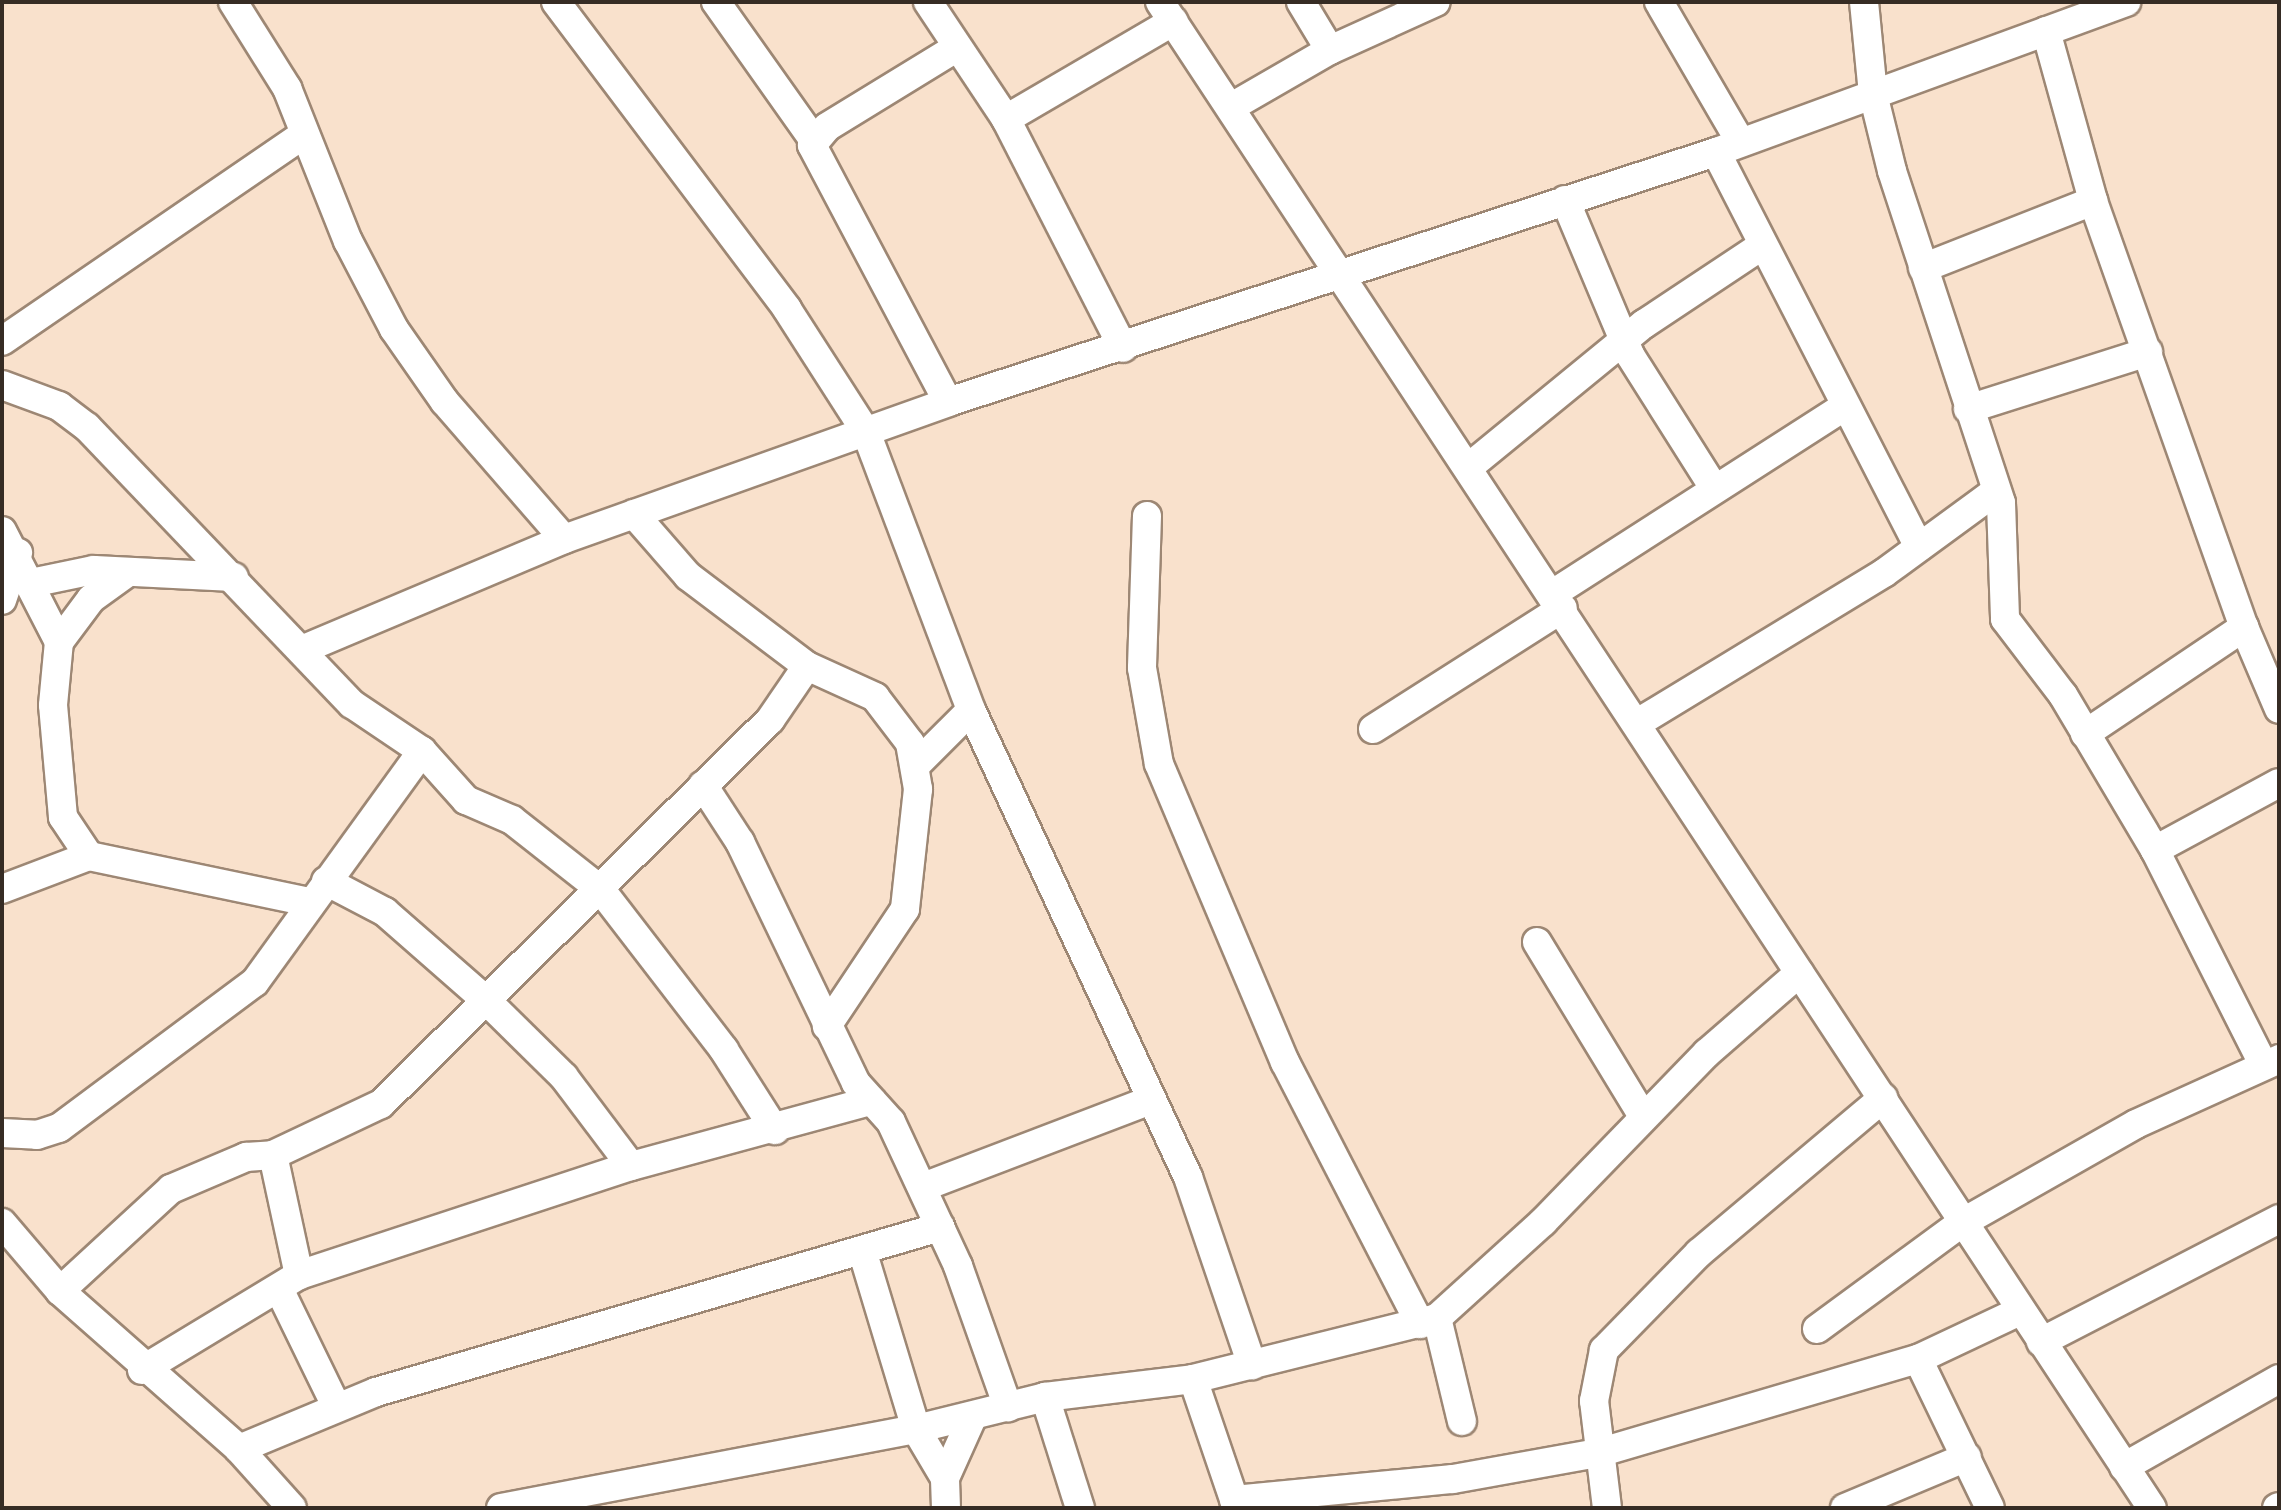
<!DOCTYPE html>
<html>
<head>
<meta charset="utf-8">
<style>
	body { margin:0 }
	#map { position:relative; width:2281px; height:1510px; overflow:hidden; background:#f9e1cc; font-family:"Sofia Sans Condensed",sans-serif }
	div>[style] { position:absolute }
	.roads { filter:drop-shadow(2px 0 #9d8774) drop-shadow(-2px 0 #9d8774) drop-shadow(0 2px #9d8774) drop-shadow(0 -2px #9d8774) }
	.minor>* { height:28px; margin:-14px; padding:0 14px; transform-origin:14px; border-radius:14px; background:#fff }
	span { translate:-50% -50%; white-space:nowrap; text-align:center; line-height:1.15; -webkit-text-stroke:5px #fff; paint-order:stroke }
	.frame { position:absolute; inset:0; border:4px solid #362c24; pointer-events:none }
</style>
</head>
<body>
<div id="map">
	<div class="roads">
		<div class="minor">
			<i style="left:233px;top:2px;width:102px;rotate:57.9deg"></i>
			<i style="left:287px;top:88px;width:165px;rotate:68.3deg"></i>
			<i style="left:348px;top:241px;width:99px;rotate:62.4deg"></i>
			<i style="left:394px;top:329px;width:89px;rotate:55.1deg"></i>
			<i style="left:445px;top:402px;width:181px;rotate:49deg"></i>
			<i style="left:556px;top:2px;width:384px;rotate:53deg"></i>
			<i style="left:787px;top:309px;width:146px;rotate:57.3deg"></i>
			<i style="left:866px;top:432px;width:297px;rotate:69.3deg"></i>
			<i style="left:971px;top:710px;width:515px;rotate:65.08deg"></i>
			<i style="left:1188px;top:1177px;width:199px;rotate:71.2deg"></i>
			<i style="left:716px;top:2px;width:168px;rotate:54.7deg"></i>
			<i style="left:928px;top:2px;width:141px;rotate:56.3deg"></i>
			<i style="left:1006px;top:119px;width:257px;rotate:62.9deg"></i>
			<i style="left:1160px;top:2px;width:1803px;rotate:56.63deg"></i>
			<i style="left:1301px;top:2px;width:56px;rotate:58.9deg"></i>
			<i style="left:1659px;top:2px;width:161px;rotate:59.8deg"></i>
			<i style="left:1864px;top:2px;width:92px;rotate:84.4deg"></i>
			<i style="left:1873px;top:94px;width:79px;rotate:76.1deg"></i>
			<i style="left:1892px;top:171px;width:349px;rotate:71.8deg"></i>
			<i style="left:2001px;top:503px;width:116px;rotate:88deg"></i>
			<i style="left:2005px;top:619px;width:96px;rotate:52.7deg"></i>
			<i style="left:2063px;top:695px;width:180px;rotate:59.3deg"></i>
			<i style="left:2155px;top:850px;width:240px;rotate:63.2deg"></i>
			<i style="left:2046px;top:31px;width:176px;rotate:74.5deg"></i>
			<i style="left:2093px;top:201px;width:452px;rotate:70.5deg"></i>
			<i style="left:2244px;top:627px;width:89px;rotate:66.9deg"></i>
			<i style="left:1233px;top:106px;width:112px;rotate:-30deg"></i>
			<i style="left:1330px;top:50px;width:116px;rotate:-24.4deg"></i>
			<i style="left:1006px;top:119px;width:194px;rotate:-30.3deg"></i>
			<i style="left:1716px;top:152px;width:444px;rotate:62.8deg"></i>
			<i style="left:1565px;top:200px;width:168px;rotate:67.2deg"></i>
			<i style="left:1630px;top:355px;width:157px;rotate:57.7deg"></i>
			<i style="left:1923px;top:268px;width:183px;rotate:-21.5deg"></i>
			<i style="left:2px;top:341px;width:366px;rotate:-34.4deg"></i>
			<i style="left:2px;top:385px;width:61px;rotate:20.2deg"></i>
			<i style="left:59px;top:406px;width:35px;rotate:37deg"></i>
			<i style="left:87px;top:427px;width:383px;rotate:46.3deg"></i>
			<i style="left:352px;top:704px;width:84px;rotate:33.9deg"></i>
			<i style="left:422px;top:751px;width:66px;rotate:48.1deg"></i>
			<i style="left:466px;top:800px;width:50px;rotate:23.5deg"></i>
			<i style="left:512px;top:820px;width:113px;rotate:38.2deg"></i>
			<i style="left:601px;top:890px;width:202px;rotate:52.4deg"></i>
			<i style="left:724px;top:1050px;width:95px;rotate:57.5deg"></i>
			<i style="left:948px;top:402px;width:291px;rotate:-117.9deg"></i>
			<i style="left:812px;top:145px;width:23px;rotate:-50deg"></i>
			<i style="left:827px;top:127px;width:151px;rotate:-31.5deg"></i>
			<i style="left:1968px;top:409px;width:189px;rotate:-17.6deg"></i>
			<i style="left:1469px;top:467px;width:226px;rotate:-39.3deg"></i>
			<i style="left:1644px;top:324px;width:139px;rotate:-33.6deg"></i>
			<i style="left:634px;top:514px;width:82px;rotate:48.9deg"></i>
			<i style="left:688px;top:576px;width:149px;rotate:37.1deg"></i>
			<i style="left:807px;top:666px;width:75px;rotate:24.5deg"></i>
			<i style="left:875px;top:697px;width:58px;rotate:52.7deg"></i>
			<i style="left:910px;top:743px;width:47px;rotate:80.1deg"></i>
			<i style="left:918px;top:789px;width:121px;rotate:96.2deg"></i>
			<i style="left:905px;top:909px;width:141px;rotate:123.7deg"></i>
			<i style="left:1147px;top:516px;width:152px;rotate:91.9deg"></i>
			<i style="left:1142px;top:668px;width:97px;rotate:80deg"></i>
			<i style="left:1159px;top:764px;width:324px;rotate:67.1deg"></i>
			<i style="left:1285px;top:1062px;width:295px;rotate:62.7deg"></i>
			<i style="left:2px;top:531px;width:125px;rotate:62.8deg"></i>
			<i style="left:31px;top:583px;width:64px;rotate:-11.7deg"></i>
			<i style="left:94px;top:570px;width:140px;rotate:2.9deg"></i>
			<i style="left:1554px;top:593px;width:342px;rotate:-32.7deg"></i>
			<i style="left:2px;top:600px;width:50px;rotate:-71.2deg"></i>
			<i style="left:304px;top:649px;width:282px;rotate:-22.9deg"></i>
			<i style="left:564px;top:539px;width:408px;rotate:-19.6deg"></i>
			<i style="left:948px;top:402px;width:808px;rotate:-18.03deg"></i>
			<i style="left:1716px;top:152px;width:437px;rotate:-20.1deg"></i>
			<i style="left:1639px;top:722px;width:287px;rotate:-31.3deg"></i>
			<i style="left:1884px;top:573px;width:139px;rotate:-36.2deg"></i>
			<i style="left:1373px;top:729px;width:225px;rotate:-32.5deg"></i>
			<i style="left:2085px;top:734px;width:192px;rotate:-33.9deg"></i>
			<i style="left:917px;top:764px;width:76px;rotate:-45deg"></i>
			<i style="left:703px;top:785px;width:68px;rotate:57deg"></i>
			<i style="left:740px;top:842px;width:267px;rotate:64.3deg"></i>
			<i style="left:856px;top:1083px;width:52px;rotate:48.1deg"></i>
			<i style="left:891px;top:1122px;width:159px;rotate:65deg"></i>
			<i style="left:958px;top:1266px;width:150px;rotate:70.5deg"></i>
			<i style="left:2155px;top:850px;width:141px;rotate:-28.4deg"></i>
			<i style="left:89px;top:856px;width:47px;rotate:-123.7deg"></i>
			<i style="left:63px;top:817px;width:112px;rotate:-95.1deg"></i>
			<i style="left:53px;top:705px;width:63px;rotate:-84.6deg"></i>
			<i style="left:59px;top:642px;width:54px;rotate:-53.3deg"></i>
			<i style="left:91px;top:599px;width:44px;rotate:-35.8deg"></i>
			<i style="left:326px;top:881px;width:67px;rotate:27.7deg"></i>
			<i style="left:385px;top:912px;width:138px;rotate:41.2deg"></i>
			<i style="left:489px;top:1003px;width:105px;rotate:44.6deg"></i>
			<i style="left:564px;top:1077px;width:111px;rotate:53deg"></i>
			<i style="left:2px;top:889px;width:93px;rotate:-20.8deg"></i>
			<i style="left:89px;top:856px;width:226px;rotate:11.8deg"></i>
			<i style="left:1537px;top:942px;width:204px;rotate:58.7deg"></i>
			<i style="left:2px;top:1133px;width:35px;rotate:3deg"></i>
			<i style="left:37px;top:1135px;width:23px;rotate:-18deg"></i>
			<i style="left:59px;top:1128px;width:244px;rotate:-36.7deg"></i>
			<i style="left:255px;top:982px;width:285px;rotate:-54.1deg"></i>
			<i style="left:273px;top:1155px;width:123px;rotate:77.8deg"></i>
			<i style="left:923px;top:1187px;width:244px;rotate:-20.9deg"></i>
			<i style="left:2px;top:1223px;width:89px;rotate:49.5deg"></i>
			<i style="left:60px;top:1291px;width:239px;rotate:41.4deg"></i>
			<i style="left:239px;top:1449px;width:79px;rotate:48.1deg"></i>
			<i style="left:862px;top:1250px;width:187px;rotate:73.2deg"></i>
			<i style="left:916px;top:1429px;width:57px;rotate:59.4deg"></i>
			<i style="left:279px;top:1289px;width:130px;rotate:64deg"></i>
			<i style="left:60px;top:1291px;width:151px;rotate:-42.6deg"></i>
			<i style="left:171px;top:1189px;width:82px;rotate:-23.1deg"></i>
			<i style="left:246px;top:1157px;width:27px;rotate:-4deg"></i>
			<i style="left:273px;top:1155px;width:119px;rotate:-25.3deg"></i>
			<i style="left:381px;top:1104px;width:547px;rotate:-44.63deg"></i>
			<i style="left:770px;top:720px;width:65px;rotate:-55.6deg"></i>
			<i style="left:1437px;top:1318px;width:106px;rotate:76.4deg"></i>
			<i style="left:1817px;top:1329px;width:177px;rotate:-36.3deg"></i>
			<i style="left:1960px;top:1224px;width:202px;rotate:-29.6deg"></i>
			<i style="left:2136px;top:1124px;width:157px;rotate:-24.4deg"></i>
			<i style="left:2041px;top:1342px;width:268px;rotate:-27.3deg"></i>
			<i style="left:1918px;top:1359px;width:165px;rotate:64.2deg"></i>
			<i style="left:142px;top:1370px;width:184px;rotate:-31.2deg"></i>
			<i style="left:299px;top:1275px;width:349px;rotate:-18.2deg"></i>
			<i style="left:631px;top:1166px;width:249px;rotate:-15.2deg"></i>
			<i style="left:1193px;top:1379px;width:136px;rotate:71.2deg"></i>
			<i style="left:1045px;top:1397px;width:116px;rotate:72.5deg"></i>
			<i style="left:239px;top:1449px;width:148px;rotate:-22.6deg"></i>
			<i style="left:376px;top:1392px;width:588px;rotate:-16.31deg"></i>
			<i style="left:2124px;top:1467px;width:178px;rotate:-29.6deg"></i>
			<i style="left:1234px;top:1500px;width:220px;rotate:-5.5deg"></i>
			<i style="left:1453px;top:1479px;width:147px;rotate:-10.2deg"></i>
			<i style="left:1598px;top:1453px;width:334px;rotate:-16.4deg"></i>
			<i style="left:1918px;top:1359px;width:113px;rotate:-25.2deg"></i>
			<i style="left:501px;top:1508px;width:422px;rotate:-10.8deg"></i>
			<i style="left:916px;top:1429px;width:133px;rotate:-13.9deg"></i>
			<i style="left:1045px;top:1397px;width:149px;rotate:-6.9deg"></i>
			<i style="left:1193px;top:1379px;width:252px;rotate:-14deg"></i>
			<i style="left:1437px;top:1318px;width:143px;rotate:-42.2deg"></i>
			<i style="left:1543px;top:1222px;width:235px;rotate:-45.9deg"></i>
			<i style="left:1707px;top:1053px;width:122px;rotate:-41deg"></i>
			<i style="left:946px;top:1508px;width:30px;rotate:-92deg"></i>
			<i style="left:945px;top:1478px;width:66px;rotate:-65.8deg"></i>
			<i style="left:1607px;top:1508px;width:108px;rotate:-96.9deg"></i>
			<i style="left:1594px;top:1401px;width:52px;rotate:-78.9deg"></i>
			<i style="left:1604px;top:1350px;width:136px;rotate:-45.6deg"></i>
			<i style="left:1699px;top:1253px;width:241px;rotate:-40.1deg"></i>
			<i style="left:1845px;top:1508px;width:132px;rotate:-22.7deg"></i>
			<i style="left:2277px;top:1508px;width:2px;rotate:-27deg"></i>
		</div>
	</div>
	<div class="frame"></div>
</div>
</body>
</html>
